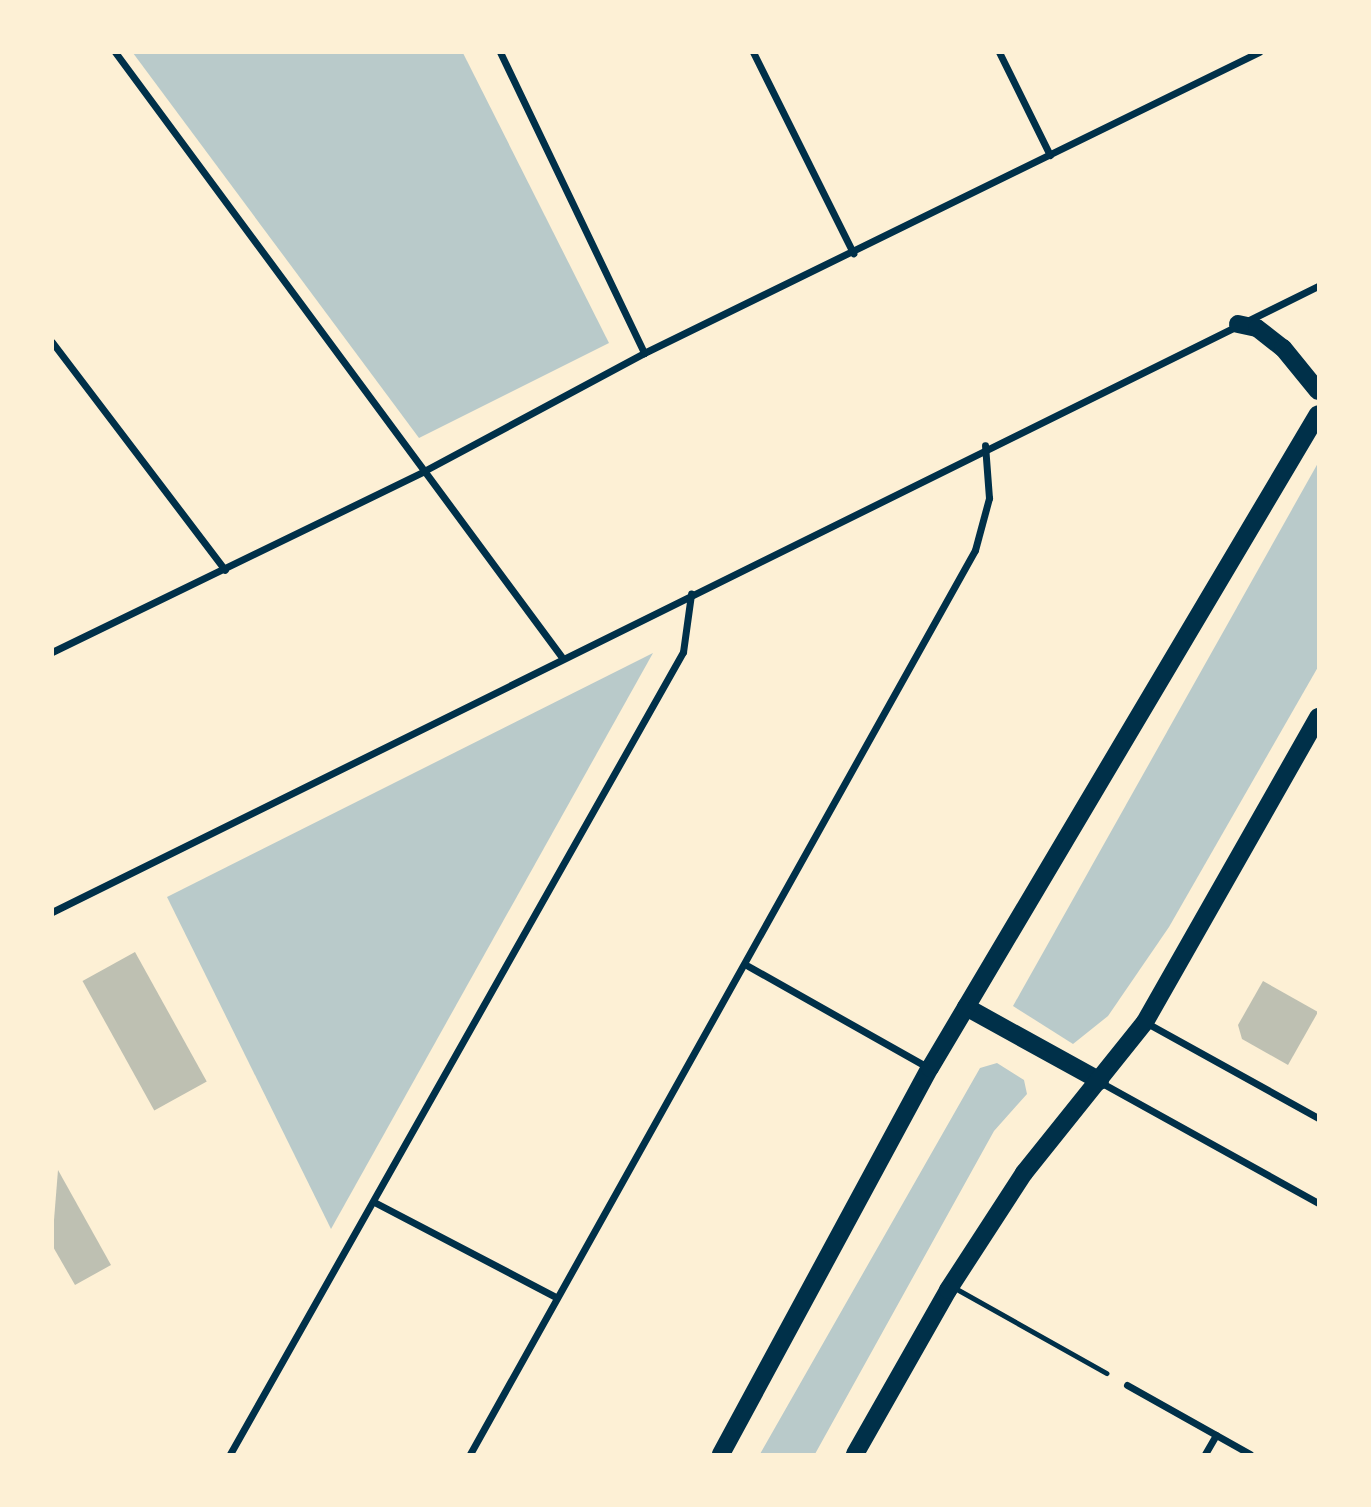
<!DOCTYPE html>
<html>
<head>
<meta charset="utf-8">
<style>
	body { margin:0 }
	#map { position:relative; width:1371px; height:1507px; overflow:hidden; background:#fdf0d5; font-family:"Nunito Sans",sans-serif }
	div>[style] { position:absolute }
	.green>* { inset:0; background:#b9caca }
	.building>* { inset:0; background:#bec0b2; transform-origin:0 0 }
	.service>* { height:5px; margin:-2.5px; padding:0 2.5px; transform-origin:2.5px; border-radius:2.5px; background:#003049 }
	.minor>* { height:7px; margin:-3.5px; padding:0 3.5px; transform-origin:3.5px; border-radius:3.5px; background:#003049 }
	.primary>* { height:18px; margin:-9px; padding:0 9px; transform-origin:9px; border-radius:9px; background:#003049 }
	span { translate:-50% -50%; white-space:nowrap; text-align:center; line-height:1.15; -webkit-text-stroke:5px #fdf0d5; paint-order:stroke }
	.frame { position:absolute; inset:0; border:54px solid #fdf0d5; pointer-events:none }
</style>
</head>
<body>
<div id="map">
	<div class="green">
		<i style="clip-path:polygon(133px 53px,463px 53px,609px 343px,419px 438px)"></i>
		<i style="clip-path:polygon(1318px 463px,1318px 667px,1169px 927px,1108px 1016px,1073px 1044px,1013px 1006px)"></i>
		<i style="clip-path:polygon(653px 653px,331px 1229px,167px 897px)"></i>
		<i style="clip-path:polygon(997px 1063px,1024px 1080px,1027px 1094px,994px 1131px,815px 1454px,760px 1454px,980px 1068px)"></i>
	</div>
	<div class="building">
		<i style="left:135px;top:952px;width:148px;height:60px;rotate:61deg"></i>
		<i style="clip-path:polygon(1263px 981px,1318px 1012px,1288px 1065px,1242px 1039px,1238px 1025px)"></i>
		<i style="clip-path:polygon(58px 1170px,111px 1265px,75px 1285px,52px 1245px)"></i>
	</div>
	<div class="service">
		<i style="left:953px;top:1287px;width:176px;rotate:29.3deg"></i>
	</div>
	<div class="minor">
		<i style="left:115px;top:52px;width:751px;rotate:53.56deg"></i>
		<i style="left:500px;top:52px;width:334px;rotate:64.4deg"></i>
		<i style="left:753px;top:52px;width:225px;rotate:63.5deg"></i>
		<i style="left:999px;top:52px;width:115px;rotate:63.7deg"></i>
		<i style="left:52px;top:342px;width:286px;rotate:52.8deg"></i>
		<i style="left:52px;top:652px;width:414px;rotate:-25.9deg"></i>
		<i style="left:424px;top:471px;width:250px;rotate:-28.2deg"></i>
		<i style="left:644px;top:353px;width:685px;rotate:-26.08deg"></i>
		<i style="left:52px;top:912px;width:1412px;rotate:-26.31deg"></i>
		<i style="left:748px;top:966px;width:208px;rotate:29.4deg"></i>
		<i style="left:1145px;top:1022px;width:198px;rotate:29deg"></i>
		<i style="left:1100px;top:1082px;width:249px;rotate:29deg"></i>
		<i style="left:376px;top:1203px;width:203px;rotate:27.6deg"></i>
		<i style="left:1127px;top:1385px;width:141px;rotate:29.3deg"></i>
		<i style="left:230px;top:1454px;width:921px;rotate:-60.54deg"></i>
		<i style="left:683px;top:652px;width:59px;rotate:-82.1deg"></i>
		<i style="left:470px;top:1454px;width:1035px;rotate:-60.81deg"></i>
		<i style="left:975px;top:550px;width:54px;rotate:-74.9deg"></i>
		<i style="left:989px;top:498px;width:53px;rotate:-94.3deg"></i>
		<i style="left:1205px;top:1454px;width:22px;rotate:-60deg"></i>
	</div>
	<div class="primary">
		<i style="left:1238px;top:324px;width:19px;rotate:12deg"></i>
		<i style="left:1257px;top:328px;width:33px;rotate:38deg"></i>
		<i style="left:1283px;top:348px;width:55px;rotate:50.9deg"></i>
		<i style="left:966px;top:1007px;width:153px;rotate:28.9deg"></i>
		<i style="left:721px;top:1454px;width:439px;rotate:-61.6deg"></i>
		<i style="left:930px;top:1068px;width:760px;rotate:-59.32deg"></i>
		<i style="left:855px;top:1454px;width:189px;rotate:-60.4deg"></i>
		<i style="left:948px;top:1290px;width:140px;rotate:-57deg"></i>
		<i style="left:1024px;top:1173px;width:193px;rotate:-51.3deg"></i>
		<i style="left:1145px;top:1022px;width:351px;rotate:-60.4deg"></i>
	</div>
	<div class="frame"></div>
</div>
</body>
</html>
